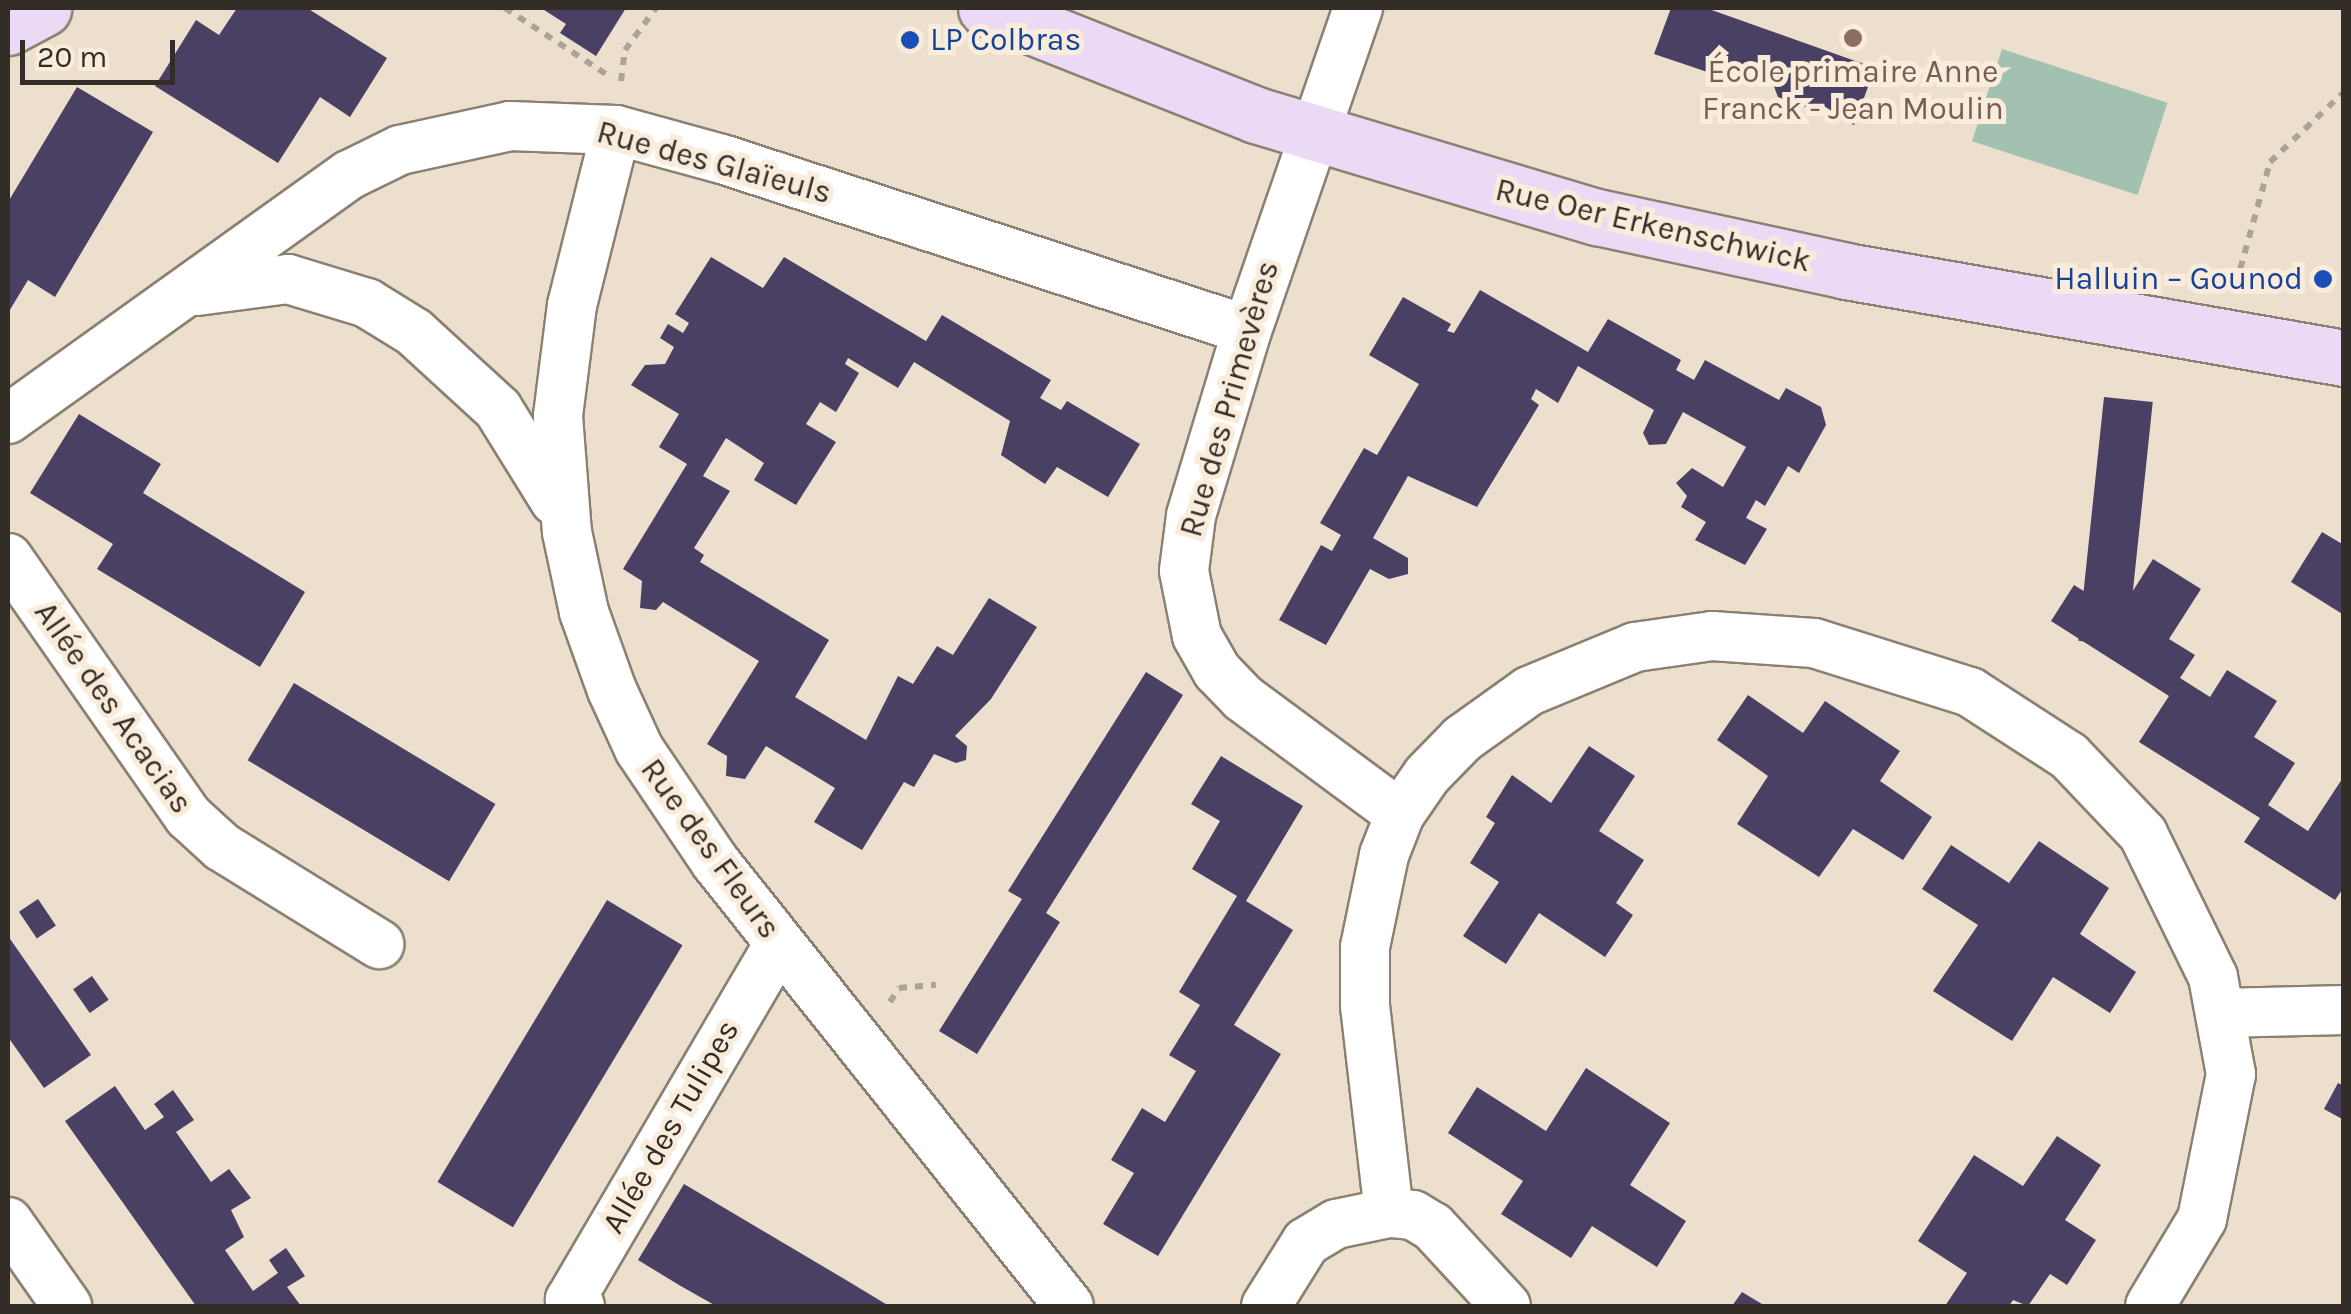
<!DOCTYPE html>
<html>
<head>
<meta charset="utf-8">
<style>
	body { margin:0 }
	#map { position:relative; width:2351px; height:1314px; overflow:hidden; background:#ecdfce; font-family:Karla,sans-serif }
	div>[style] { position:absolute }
	.green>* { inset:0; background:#a3c1b1; transform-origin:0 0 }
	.building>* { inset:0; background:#4a4063; transform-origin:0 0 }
	.path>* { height:6px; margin-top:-3px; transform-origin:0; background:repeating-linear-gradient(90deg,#aca295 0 8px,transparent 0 16px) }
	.roads { filter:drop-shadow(2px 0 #8b8071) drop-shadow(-2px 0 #8b8071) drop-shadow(0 2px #8b8071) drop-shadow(0 -2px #8b8071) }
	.street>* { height:48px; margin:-24px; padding:0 24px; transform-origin:24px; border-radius:24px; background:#fff }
	.secondary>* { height:55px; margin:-27.5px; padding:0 27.5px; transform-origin:27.5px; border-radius:27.5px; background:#ebdaf5 }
	.dots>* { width:28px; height:28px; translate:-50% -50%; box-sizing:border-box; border:5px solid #f9ecdb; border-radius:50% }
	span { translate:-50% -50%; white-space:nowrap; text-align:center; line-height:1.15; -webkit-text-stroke:10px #f9ecdb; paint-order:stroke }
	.transit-label { font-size:32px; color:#164399 }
	.left { translate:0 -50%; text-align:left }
	.right { translate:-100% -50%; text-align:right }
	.education-label { font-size:32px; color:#785e54 }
	.street-label { font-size:32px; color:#322d27 }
	.frame { position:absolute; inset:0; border:10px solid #322d27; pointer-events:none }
	.scale { position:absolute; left:20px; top:40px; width:155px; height:45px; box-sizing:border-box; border:5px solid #322d27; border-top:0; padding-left:12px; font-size:30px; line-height:35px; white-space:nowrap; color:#322d27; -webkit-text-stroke:8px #f9ecdb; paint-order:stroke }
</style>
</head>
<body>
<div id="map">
	<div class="green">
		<i style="left:2002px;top:49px;width:174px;height:97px;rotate:18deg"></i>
	</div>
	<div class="building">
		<i style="clip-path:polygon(237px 8px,307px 8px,387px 58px,350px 117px,320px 97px,278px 163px,155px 86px,196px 20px,219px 35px)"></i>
		<i style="clip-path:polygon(541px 8px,626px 8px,596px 56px,560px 33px,566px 24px)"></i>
		<i style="clip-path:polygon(1671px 8px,1706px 8px,1875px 68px,1854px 125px,1778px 97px,1770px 76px,1751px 70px,1734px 81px,1654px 54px)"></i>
		<i style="clip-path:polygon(77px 87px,153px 132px,55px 297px,28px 280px,8px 313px,8px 202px)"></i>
		<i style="clip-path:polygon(711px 257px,763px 288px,784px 257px,926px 341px,942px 315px,1051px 380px,1040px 398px,1061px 410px,1067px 401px,1140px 444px,1108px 497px,1057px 467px,1045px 484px,1001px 455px,1010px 421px,914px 362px,898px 388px,848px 358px,845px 364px,859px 373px,836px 412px,820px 402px,806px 424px,836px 442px,796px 505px,754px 480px,764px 463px,726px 438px,703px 476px,730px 491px,694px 548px,704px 555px,700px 562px,829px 640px,795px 697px,866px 740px,898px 676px,913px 684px,937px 646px,953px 655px,989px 598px,1037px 627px,991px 699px,955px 736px,967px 746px,966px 760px,956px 763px,934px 754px,914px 787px,904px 782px,862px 850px,814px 822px,835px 788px,766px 746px,745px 779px,726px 776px,727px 756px,707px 744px,759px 661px,663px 602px,656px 610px,640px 608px,642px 581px,623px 569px,687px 464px,659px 447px,679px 414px,631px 385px,645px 365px,665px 364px,674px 347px,660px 338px,668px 324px,683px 333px,689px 323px,675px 314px)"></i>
		<i style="clip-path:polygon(1480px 290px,1588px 352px,1608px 319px,1681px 360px,1676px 370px,1694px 380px,1705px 360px,1779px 400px,1786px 388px,1821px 407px,1826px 425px,1799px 473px,1788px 466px,1765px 506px,1756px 500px,1746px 518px,1767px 529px,1745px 565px,1695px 540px,1706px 522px,1681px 507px,1687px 496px,1676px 483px,1692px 468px,1723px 487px,1746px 447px,1683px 412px,1666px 444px,1649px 445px,1643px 433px,1654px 410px,1578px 366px,1558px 403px,1536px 389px,1531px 399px,1539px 405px,1477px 507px,1408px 476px,1373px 538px,1408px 558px,1408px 574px,1389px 579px,1370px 569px,1326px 645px,1279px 620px,1321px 545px,1332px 551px,1341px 535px,1320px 523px,1364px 448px,1377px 455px,1419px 384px,1369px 355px,1403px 297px,1451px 324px,1447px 331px,1454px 333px)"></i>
		<i style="left:2104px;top:397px;width:49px;height:245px;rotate:6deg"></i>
		<i style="clip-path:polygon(79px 414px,161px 464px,143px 493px,305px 592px,260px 667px,97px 569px,113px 544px,30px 493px)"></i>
		<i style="clip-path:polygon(2322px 532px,2344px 545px,2344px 615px,2291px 582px)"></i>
		<i style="clip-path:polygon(2153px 559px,2201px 589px,2169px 639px,2195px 655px,2180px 678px,2210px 697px,2227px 670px,2277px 701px,2254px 737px,2295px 763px,2268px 805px,2308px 831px,2344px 776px,2344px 887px,2335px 900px,2244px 842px,2260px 818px,2139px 742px,2169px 696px,2051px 621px,2074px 585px,2119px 613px)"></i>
		<i style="clip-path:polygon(1146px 672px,1183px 695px,1046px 913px,1060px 922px,977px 1054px,939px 1031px,1022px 899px,1008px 891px)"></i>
		<i style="left:294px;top:683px;width:235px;height:90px;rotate:31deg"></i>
		<i style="clip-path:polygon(1748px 695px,1803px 733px,1825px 701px,1900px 751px,1880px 781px,1932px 817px,1903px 860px,1853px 829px,1819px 877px,1737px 824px,1768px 776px,1717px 740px)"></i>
		<i style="clip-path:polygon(1589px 746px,1635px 776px,1599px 831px,1644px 860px,1616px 903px,1633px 915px,1605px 957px,1539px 913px,1506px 964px,1463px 936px,1499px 882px,1470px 863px,1495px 823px,1486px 817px,1512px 775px,1551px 803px)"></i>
		<i style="clip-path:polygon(1221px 756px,1303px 806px,1246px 901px,1293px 930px,1234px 1025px,1281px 1054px,1158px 1256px,1103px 1224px,1134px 1173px,1111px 1160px,1142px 1108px,1165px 1122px,1196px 1071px,1169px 1055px,1200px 1005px,1179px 992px,1237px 896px,1192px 869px,1220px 821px,1191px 804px)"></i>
		<i style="clip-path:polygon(2039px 841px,2109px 888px,2080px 934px,2136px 972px,2110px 1013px,2053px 977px,2012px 1041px,1933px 991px,1978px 925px,1922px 889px,1951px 845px,2009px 883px)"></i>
		<i style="left:38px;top:899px;width:32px;height:23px;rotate:56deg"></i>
		<i style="left:607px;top:900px;width:88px;height:329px;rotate:31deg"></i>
		<i style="clip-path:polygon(8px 936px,91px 1055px,44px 1088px,8px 1037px)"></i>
		<i style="left:92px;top:976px;width:29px;height:23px;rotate:55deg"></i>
		<i style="clip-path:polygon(1586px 1068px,1670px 1123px,1630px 1185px,1686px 1221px,1657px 1267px,1592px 1226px,1571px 1258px,1501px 1214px,1523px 1181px,1448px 1133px,1477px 1087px,1546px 1131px)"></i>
		<i style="clip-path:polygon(2338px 1083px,2344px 1086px,2344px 1120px,2324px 1109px)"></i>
		<i style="clip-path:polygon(115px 1086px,145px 1130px,164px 1117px,154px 1104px,173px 1090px,194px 1120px,176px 1132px,211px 1182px,229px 1169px,251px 1198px,231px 1210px,244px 1237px,225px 1250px,253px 1291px,278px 1273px,269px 1260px,286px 1248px,305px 1276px,287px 1287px,301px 1306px,196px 1306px,65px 1121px)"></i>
		<i style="clip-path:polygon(2057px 1136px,2101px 1165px,2065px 1220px,2096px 1240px,2067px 1285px,2050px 1274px,2028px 1306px,2013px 1300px,2009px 1306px,1945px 1306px,1967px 1273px,1918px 1241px,1974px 1155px,2023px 1186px)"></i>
		<i style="clip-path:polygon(684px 1184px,846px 1280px,889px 1306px,716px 1306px,679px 1285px,638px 1260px)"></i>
		<i style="clip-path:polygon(1742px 1292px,1762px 1304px,1760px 1306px,1732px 1306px)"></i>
	</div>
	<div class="path">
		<i style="left:505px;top:8px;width:128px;rotate:33.2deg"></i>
		<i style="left:621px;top:81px;width:31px;rotate:-83deg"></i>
		<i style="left:625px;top:50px;width:52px;rotate:-53.6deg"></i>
		<i style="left:2236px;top:284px;width:127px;rotate:-74.4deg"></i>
		<i style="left:2270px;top:162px;width:102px;rotate:-43.4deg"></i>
		<i style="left:890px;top:1002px;width:17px;rotate:-57deg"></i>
		<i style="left:899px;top:988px;width:37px;rotate:-5deg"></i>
	</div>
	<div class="roads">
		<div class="street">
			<i style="left:1358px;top:8px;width:341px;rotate:109deg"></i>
			<i style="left:1247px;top:330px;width:194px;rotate:106.8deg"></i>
			<i style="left:1191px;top:516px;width:55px;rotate:97.3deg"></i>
			<i style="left:1184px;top:571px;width:66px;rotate:78.7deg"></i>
			<i style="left:1197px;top:636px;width:40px;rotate:60.3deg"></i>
			<i style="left:1217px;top:671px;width:37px;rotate:46deg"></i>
			<i style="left:1243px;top:698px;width:195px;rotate:36.5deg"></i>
			<i style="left:616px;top:130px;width:180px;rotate:104.1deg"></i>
			<i style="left:572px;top:305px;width:112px;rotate:97.2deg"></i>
			<i style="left:558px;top:416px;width:116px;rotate:85.6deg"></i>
			<i style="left:567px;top:532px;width:82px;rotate:78deg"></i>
			<i style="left:584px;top:612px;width:83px;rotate:70.3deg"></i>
			<i style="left:612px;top:690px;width:65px;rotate:65.4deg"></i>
			<i style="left:639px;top:749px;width:138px;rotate:56deg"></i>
			<i style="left:716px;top:863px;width:566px;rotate:51.45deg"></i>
			<i style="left:197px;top:291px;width:92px;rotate:-7.5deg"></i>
			<i style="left:288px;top:279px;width:83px;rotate:16.9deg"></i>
			<i style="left:367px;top:303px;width:55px;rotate:31.7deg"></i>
			<i style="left:414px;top:332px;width:114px;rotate:42.5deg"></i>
			<i style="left:498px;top:409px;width:108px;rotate:58.2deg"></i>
			<i style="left:8px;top:419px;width:419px;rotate:-35.6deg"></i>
			<i style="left:349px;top:175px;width:57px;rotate:-26.1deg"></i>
			<i style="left:400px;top:150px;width:113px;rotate:-12.3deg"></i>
			<i style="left:510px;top:126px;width:106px;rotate:2.2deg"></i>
			<i style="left:616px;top:130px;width:110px;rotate:15.3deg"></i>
			<i style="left:722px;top:159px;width:552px;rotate:18.04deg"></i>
			<i style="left:8px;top:558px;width:315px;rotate:55.1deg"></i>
			<i style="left:188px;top:816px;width:46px;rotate:42.4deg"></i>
			<i style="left:222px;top:847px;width:185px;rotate:31.7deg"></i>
			<i style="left:2223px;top:1013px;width:121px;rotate:-1.4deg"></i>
			<i style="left:8px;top:1222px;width:103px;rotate:54.9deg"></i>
			<i style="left:580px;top:1306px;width:12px;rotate:-149deg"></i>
			<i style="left:570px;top:1300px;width:411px;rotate:-59.6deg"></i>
			<i style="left:1266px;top:1306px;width:75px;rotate:-58deg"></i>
			<i style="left:1306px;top:1242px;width:35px;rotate:-31deg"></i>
			<i style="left:1336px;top:1224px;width:54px;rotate:-11.7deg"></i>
			<i style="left:1506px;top:1306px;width:108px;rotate:-132.7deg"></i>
			<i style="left:1433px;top:1227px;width:23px;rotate:-149deg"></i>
			<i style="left:1413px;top:1215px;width:24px;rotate:-175deg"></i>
			<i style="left:1389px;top:1213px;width:208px;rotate:-96.6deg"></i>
			<i style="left:1365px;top:1006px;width:59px;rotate:-90deg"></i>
			<i style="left:1365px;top:947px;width:94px;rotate:-78.3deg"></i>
			<i style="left:1384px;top:855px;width:44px;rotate:-68.7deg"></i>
			<i style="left:1400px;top:814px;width:47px;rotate:-55.3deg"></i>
			<i style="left:1427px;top:775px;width:50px;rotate:-45.8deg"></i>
			<i style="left:1462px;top:739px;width:82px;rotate:-35.6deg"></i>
			<i style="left:1529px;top:691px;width:115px;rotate:-22.5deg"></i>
			<i style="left:1635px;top:647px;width:78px;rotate:-8.1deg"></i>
			<i style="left:1712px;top:636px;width:102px;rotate:3.9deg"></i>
			<i style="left:1814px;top:643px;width:164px;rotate:17.4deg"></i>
			<i style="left:1970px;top:692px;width:118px;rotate:32.9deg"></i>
			<i style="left:2069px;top:756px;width:108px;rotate:46.5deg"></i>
			<i style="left:2143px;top:834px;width:159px;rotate:63.9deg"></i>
			<i style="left:2213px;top:977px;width:99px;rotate:79.5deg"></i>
			<i style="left:2231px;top:1074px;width:148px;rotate:101.3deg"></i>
			<i style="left:2202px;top:1219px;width:101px;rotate:120.9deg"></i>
		</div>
		<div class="secondary">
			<i style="left:986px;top:8px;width:290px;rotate:21.6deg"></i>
			<i style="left:1256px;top:115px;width:356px;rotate:16.7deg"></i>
			<i style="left:1597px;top:217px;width:255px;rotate:12.2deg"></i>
			<i style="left:1846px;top:271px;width:506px;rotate:9.91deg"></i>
			<i style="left:8px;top:27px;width:40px;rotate:-28deg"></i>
		</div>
	</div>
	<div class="dots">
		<i style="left:1853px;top:38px;background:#8d6e63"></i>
		<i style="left:910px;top:40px;background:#1a4fb4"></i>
		<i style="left:2323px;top:279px;background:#1a4fb4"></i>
	</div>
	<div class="transit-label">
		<span class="left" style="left:930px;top:40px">LP Colbras</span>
		<span class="right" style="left:2303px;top:279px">Halluin – Gounod</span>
	</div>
	<div class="education-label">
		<span style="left:1853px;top:91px">École primaire Anne<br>Franck - Jean Moulin</span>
	</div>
	<div class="street-label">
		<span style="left:714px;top:163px;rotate:15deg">Rue des Glaïeuls</span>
		<span style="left:1653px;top:226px;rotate:13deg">Rue Oer Erkenschwick</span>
		<span style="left:1230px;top:399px;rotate:-74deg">Rue des Primevères</span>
		<span style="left:113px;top:708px;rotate:55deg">Allée des Acacias</span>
		<span style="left:710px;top:849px;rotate:54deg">Rue des Fleurs</span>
		<span style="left:671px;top:1127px;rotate:-60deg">Allée des Tulipes</span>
	</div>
	<div class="frame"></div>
	<div class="scale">20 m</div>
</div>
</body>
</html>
